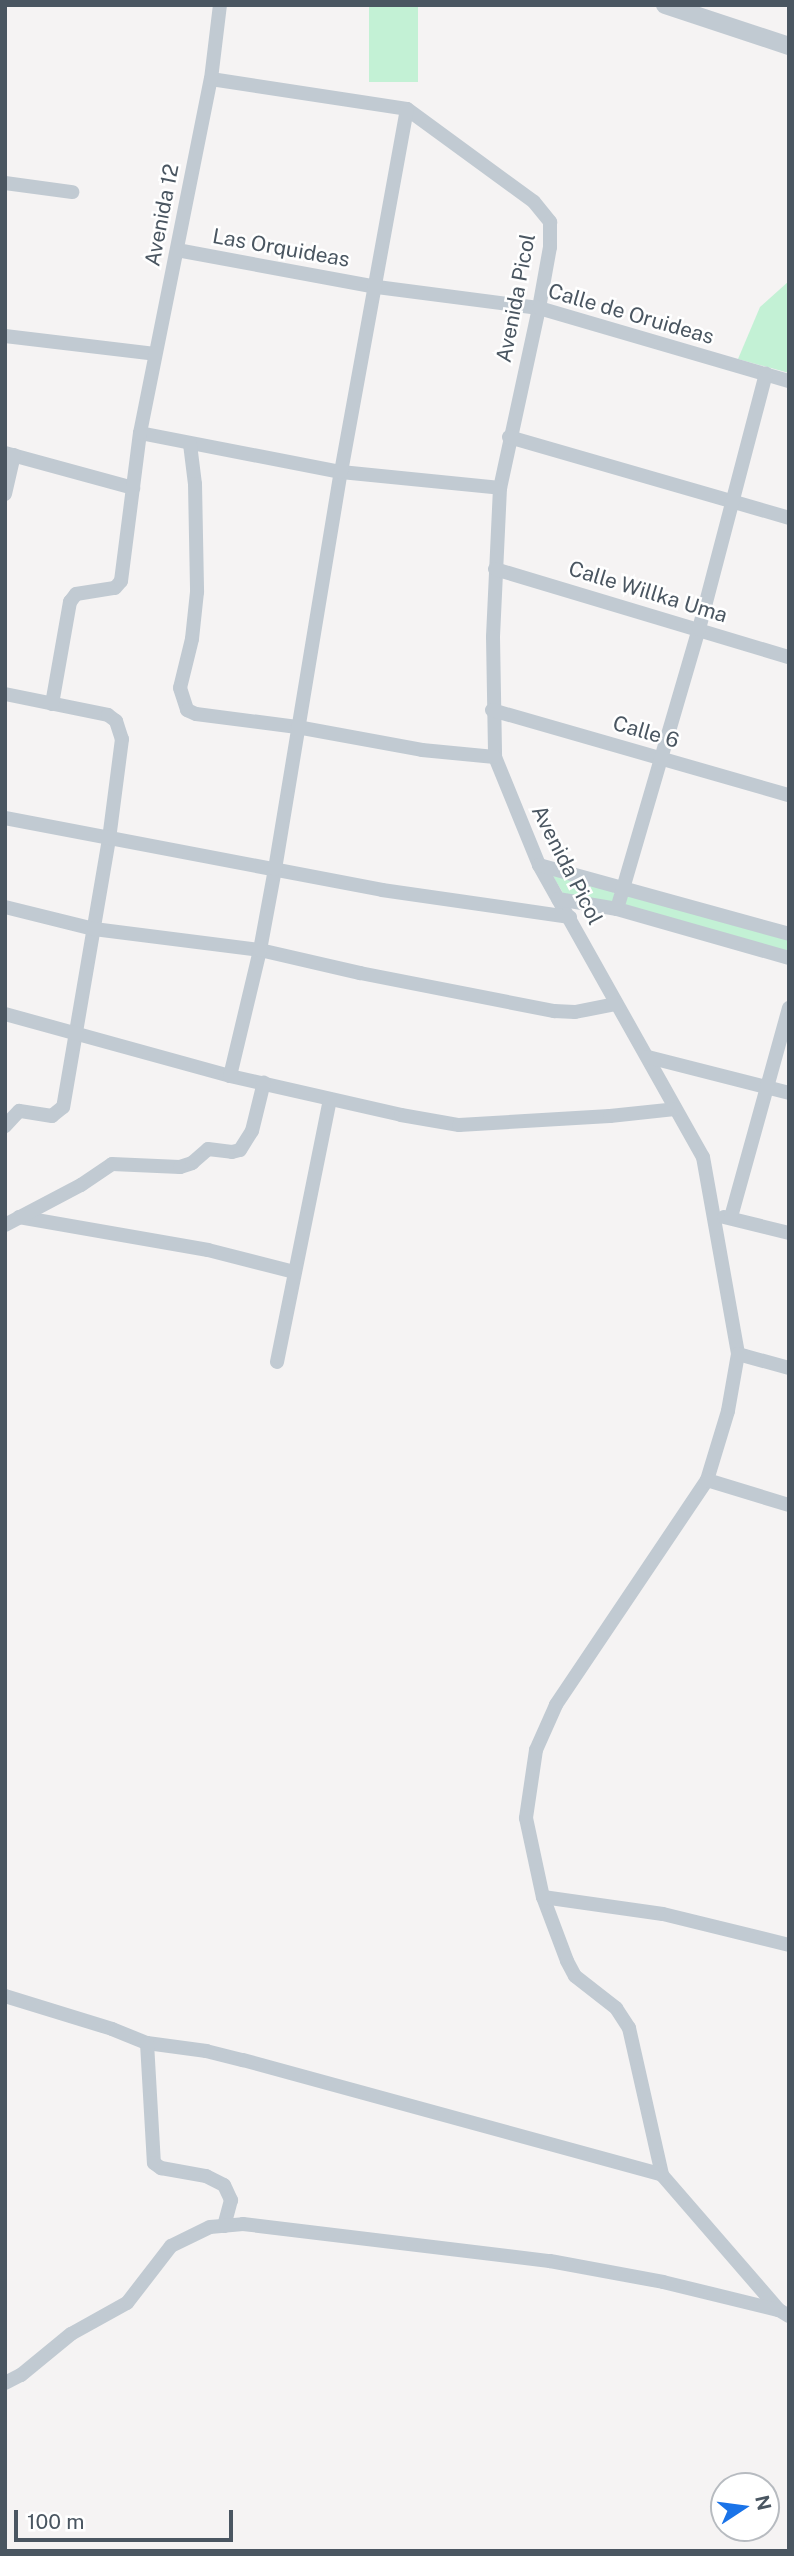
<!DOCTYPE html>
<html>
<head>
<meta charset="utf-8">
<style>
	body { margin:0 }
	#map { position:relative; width:794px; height:2556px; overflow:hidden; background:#f5f3f3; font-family:"Public Sans",sans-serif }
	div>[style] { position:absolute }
	.green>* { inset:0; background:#c3f1d5; transform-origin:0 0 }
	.minor>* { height:14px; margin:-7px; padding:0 7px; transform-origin:7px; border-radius:7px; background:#c1cad2 }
	.tertiary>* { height:18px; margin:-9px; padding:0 9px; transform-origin:9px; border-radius:9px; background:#c1cad2 }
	span { translate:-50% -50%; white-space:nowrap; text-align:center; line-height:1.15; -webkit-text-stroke:5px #fff; paint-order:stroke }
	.street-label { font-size:21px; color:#4a5661 }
	.frame { position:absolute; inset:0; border:7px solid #4a5661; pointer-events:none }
	.north { position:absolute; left:710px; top:2472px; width:70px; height:70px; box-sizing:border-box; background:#fff; border:2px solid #b7bbc0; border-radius:50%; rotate:77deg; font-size:19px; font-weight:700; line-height:28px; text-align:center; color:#4a5661 }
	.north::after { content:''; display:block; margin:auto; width:24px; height:32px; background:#1a73e8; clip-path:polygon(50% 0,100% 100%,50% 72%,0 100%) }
	.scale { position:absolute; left:14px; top:2510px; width:219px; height:32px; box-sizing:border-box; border:4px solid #4a5661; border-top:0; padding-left:9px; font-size:21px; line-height:24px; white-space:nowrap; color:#4a5661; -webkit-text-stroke:5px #fff; paint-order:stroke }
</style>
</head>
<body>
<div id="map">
	<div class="green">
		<i style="left:369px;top:5px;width:49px;height:77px"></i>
		<i style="clip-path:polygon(789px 281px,789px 373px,738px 359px,760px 307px)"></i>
		<i style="clip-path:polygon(551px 873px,610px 889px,615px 894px,615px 900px,606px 904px,563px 893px)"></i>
		<i style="clip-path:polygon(630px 894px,789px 940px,789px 954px,626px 906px,625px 897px)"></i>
	</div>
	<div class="minor">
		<i style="left:211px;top:79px;width:198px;rotate:8.7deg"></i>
		<i style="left:407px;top:109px;width:157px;rotate:36.2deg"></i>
		<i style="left:534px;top:202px;width:26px;rotate:51deg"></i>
		<i style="left:550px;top:222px;width:25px;rotate:90deg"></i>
		<i style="left:550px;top:247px;width:62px;rotate:100.2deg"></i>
		<i style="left:539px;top:308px;width:184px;rotate:102.2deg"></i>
		<i style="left:500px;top:488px;width:149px;rotate:92.7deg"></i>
		<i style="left:493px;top:637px;width:120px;rotate:89deg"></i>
		<i style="left:495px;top:757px;width:117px;rotate:67.8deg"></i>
		<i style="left:539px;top:865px;width:335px;rotate:60.7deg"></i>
		<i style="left:703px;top:1157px;width:200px;rotate:79.9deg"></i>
		<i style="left:738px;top:1354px;width:58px;rotate:100deg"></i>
		<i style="left:728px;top:1411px;width:72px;rotate:106.9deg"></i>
		<i style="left:707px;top:1480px;width:271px;rotate:123.9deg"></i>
		<i style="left:556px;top:1705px;width:49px;rotate:114deg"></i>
		<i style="left:536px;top:1750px;width:69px;rotate:98.4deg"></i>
		<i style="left:526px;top:1818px;width:81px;rotate:77.9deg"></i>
		<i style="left:543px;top:1897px;width:68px;rotate:69.4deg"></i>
		<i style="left:567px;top:1961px;width:17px;rotate:62deg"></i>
		<i style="left:575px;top:1976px;width:52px;rotate:38deg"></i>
		<i style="left:616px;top:2008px;width:24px;rotate:57deg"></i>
		<i style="left:629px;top:2028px;width:151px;rotate:77.3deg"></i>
		<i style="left:662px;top:2175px;width:179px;rotate:49.1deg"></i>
		<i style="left:779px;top:2310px;width:12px;rotate:31deg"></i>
		<i style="left:5px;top:183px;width:68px;rotate:7.7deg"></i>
		<i style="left:177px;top:250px;width:203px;rotate:10.5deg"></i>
		<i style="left:377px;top:287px;width:163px;rotate:7.4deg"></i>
		<i style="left:539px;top:308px;width:260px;rotate:16.3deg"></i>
		<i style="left:5px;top:336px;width:151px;rotate:6.8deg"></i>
		<i style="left:140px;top:433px;width:205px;rotate:11deg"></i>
		<i style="left:341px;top:472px;width:160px;rotate:5.7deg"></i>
		<i style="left:509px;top:437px;width:291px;rotate:16.1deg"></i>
		<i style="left:190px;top:444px;width:40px;rotate:82.9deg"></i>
		<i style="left:195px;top:484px;width:108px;rotate:88.9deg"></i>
		<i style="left:197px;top:592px;width:47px;rotate:96.1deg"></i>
		<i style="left:192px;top:639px;width:50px;rotate:103.8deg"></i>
		<i style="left:180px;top:688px;width:23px;rotate:72deg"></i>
		<i style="left:187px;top:710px;width:10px;rotate:24deg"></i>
		<i style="left:196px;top:714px;width:102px;rotate:7.3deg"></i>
		<i style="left:297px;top:727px;width:127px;rotate:10.4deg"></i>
		<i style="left:422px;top:750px;width:73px;rotate:5.5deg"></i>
		<i style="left:5px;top:453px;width:133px;rotate:15.3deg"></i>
		<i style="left:5px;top:494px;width:40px;rotate:-77deg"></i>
		<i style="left:495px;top:569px;width:307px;rotate:16.7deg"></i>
		<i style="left:5px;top:694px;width:105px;rotate:11.5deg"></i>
		<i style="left:108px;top:715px;width:10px;rotate:37deg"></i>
		<i style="left:116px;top:721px;width:19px;rotate:72deg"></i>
		<i style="left:122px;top:739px;width:101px;rotate:97.4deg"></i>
		<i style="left:109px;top:839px;width:272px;rotate:99.7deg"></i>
		<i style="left:63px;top:1107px;width:14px;rotate:141deg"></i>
		<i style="left:52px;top:1116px;width:33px;rotate:-171deg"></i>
		<i style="left:19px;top:1111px;width:21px;rotate:133deg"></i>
		<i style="left:52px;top:704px;width:104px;rotate:-80deg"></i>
		<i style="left:70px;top:602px;width:10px;rotate:-53deg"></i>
		<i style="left:76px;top:594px;width:39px;rotate:-9deg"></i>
		<i style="left:115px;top:588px;width:9px;rotate:-49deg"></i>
		<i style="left:121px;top:581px;width:149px;rotate:-82.7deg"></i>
		<i style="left:140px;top:433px;width:361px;rotate:-78.7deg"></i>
		<i style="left:211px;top:79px;width:75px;rotate:-83.1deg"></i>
		<i style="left:492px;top:710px;width:309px;rotate:16deg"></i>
		<i style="left:5px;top:818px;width:384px;rotate:10.8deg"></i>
		<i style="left:382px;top:890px;width:190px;rotate:8.2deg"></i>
		<i style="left:539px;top:865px;width:259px;rotate:15.4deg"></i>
		<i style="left:558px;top:899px;width:60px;rotate:9.6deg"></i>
		<i style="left:617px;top:909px;width:179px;rotate:15.9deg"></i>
		<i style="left:5px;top:907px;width:92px;rotate:13.9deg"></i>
		<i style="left:94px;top:929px;width:167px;rotate:7.2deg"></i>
		<i style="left:260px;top:950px;width:103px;rotate:13deg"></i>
		<i style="left:360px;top:973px;width:198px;rotate:11.1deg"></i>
		<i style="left:554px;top:1011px;width:21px;rotate:3deg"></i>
		<i style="left:575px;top:1012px;width:42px;rotate:-11deg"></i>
		<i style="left:617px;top:909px;width:292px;rotate:-73.7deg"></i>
		<i style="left:699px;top:629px;width:264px;rotate:-75.3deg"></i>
		<i style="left:5px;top:1014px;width:233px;rotate:15.4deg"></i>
		<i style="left:230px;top:1076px;width:175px;rotate:12.8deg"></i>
		<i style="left:401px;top:1115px;width:59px;rotate:9.8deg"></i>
		<i style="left:459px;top:1125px;width:151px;rotate:-3.4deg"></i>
		<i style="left:610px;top:1116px;width:65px;rotate:-6.1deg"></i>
		<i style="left:648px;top:1057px;width:146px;rotate:14.3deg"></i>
		<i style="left:230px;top:1076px;width:130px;rotate:-76.6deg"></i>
		<i style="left:260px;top:950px;width:82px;rotate:-79.5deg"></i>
		<i style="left:275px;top:869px;width:402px;rotate:-80.6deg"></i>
		<i style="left:341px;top:472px;width:369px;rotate:-79.7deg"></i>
		<i style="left:19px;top:1217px;width:192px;rotate:9.9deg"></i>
		<i style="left:208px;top:1250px;width:89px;rotate:14.3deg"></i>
		<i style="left:724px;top:1217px;width:67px;rotate:13.8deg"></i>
		<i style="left:731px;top:1217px;width:217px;rotate:-74.5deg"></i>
		<i style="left:5px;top:1225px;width:86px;rotate:-27.8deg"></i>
		<i style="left:81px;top:1185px;width:37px;rotate:-34deg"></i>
		<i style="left:112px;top:1164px;width:68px;rotate:2.5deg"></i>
		<i style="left:180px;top:1167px;width:13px;rotate:-18deg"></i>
		<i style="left:192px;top:1163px;width:21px;rotate:-41deg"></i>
		<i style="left:208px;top:1149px;width:24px;rotate:7deg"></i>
		<i style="left:232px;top:1152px;width:8px;rotate:-14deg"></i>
		<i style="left:240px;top:1150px;width:22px;rotate:-58deg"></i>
		<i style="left:252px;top:1131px;width:50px;rotate:-76.2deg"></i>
		<i style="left:738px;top:1354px;width:53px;rotate:15.4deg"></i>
		<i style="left:277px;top:1362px;width:268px;rotate:-78.6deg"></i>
		<i style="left:707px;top:1480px;width:86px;rotate:17deg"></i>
		<i style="left:543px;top:1897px;width:121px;rotate:8.1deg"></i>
		<i style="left:663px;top:1914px;width:130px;rotate:13.8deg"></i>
		<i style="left:5px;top:1996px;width:112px;rotate:17.1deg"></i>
		<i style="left:112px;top:2029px;width:38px;rotate:22deg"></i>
		<i style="left:147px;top:2043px;width:60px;rotate:7.7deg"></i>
		<i style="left:206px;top:2051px;width:38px;rotate:14deg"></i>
		<i style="left:243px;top:2060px;width:434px;rotate:15.3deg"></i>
		<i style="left:147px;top:2043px;width:120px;rotate:86.7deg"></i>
		<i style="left:154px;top:2163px;width:9px;rotate:36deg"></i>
		<i style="left:161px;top:2168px;width:46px;rotate:10.1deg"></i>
		<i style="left:206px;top:2176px;width:20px;rotate:27deg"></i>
		<i style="left:224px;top:2185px;width:17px;rotate:65deg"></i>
		<i style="left:231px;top:2200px;width:27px;rotate:105deg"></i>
		<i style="left:5px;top:2383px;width:18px;rotate:-27deg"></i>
		<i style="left:21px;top:2375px;width:65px;rotate:-39.4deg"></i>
		<i style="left:71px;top:2334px;width:64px;rotate:-29deg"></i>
		<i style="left:127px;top:2303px;width:72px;rotate:-52.3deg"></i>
		<i style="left:171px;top:2246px;width:43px;rotate:-26deg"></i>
		<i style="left:210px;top:2227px;width:33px;rotate:-5deg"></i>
		<i style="left:243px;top:2224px;width:309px;rotate:6.9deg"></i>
		<i style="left:550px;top:2261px;width:115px;rotate:10.5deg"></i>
		<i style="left:663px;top:2282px;width:118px;rotate:13.7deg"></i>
	</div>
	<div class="tertiary">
		<i style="left:665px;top:5px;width:131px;rotate:18.3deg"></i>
	</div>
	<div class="street-label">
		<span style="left:162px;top:215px;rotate:-79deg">Avenida 12</span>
		<span style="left:281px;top:248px;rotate:10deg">Las Orquideas</span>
		<span style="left:516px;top:298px;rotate:-79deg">Avenida Picol</span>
		<span style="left:631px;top:314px;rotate:16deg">Calle de Oruideas</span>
		<span style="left:648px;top:592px;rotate:17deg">Calle Willka Uma</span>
		<span style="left:646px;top:732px;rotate:16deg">Calle 6</span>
		<span style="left:567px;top:865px;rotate:63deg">Avenida Picol</span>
	</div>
	<div class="frame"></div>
	<div class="north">N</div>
	<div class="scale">100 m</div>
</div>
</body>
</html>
